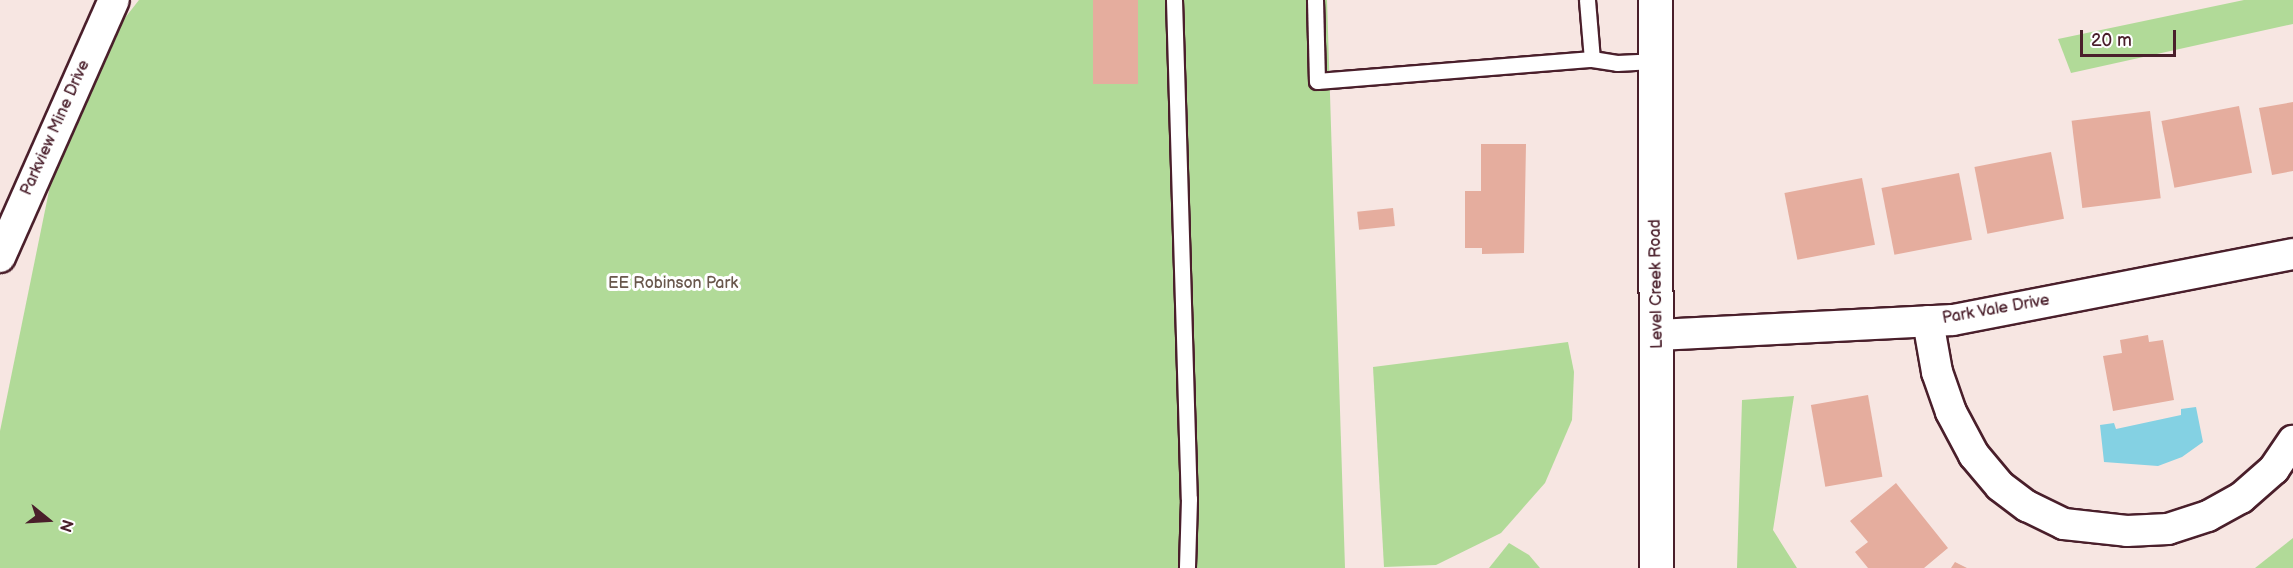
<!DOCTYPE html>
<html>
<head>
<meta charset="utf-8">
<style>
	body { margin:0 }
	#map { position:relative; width:2293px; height:568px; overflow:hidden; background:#f7e6e2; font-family:"Balsamiq Sans",sans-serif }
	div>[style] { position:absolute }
	.green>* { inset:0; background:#b1da98 }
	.water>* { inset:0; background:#84d1e3 }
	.building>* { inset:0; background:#e5ad9e; transform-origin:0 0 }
	.roads { filter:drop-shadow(2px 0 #4a1f2b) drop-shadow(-2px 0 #4a1f2b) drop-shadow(0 2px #4a1f2b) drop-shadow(0 -2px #4a1f2b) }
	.service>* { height:15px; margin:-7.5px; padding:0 7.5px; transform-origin:7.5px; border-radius:7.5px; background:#fff }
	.minor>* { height:30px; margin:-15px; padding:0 15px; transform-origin:15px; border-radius:15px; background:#fff }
	.tertiary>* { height:33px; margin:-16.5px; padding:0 16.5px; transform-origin:16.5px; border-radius:16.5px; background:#fff }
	span { translate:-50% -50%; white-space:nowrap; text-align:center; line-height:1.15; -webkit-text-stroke:6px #fff; paint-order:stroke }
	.street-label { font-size:16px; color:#4a1f2b }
	.park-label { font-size:16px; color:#69574c }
	.north { position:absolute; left:18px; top:490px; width:60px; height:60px; -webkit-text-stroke:4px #fff; paint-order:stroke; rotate:108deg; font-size:16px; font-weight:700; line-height:24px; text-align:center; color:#4a1f2b }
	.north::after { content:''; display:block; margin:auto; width:21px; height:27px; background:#4a1f2b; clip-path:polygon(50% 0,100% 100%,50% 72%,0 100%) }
	.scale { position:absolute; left:2080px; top:30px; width:96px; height:27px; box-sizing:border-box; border:3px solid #4a1f2b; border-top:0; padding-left:8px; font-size:18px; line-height:21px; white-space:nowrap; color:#4a1f2b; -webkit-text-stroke:4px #fff; paint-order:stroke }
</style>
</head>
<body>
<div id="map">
	<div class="green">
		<i style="clip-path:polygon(139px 0,1327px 0,1345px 568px,0 568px,0 431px,70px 88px)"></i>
		<i style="clip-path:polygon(2244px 0,2293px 0,2293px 24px,2071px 73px,2058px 39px)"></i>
		<i style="clip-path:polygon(1568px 342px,1574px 372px,1572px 420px,1545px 483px,1501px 533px,1436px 565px,1384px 567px,1373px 367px)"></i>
		<i style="clip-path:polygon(1794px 396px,1773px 530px,1797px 568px,1737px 568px,1742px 400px)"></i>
		<i style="clip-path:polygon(2293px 538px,2293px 568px,2255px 568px)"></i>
		<i style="clip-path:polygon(1509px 543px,1529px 555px,1540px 568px,1489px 568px)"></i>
	</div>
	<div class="water">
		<i style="clip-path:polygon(2196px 407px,2203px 442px,2182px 457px,2158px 466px,2104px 462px,2100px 425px,2114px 423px,2116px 429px,2181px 415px,2181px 409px)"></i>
	</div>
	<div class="building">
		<i style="left:1093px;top:0;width:45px;height:84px"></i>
		<i style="clip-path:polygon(2293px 102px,2293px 171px,2272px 175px,2259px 108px)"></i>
		<i style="left:2239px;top:106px;width:68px;height:79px;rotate:79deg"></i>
		<i style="left:2150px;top:111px;width:88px;height:79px;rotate:83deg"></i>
		<i style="clip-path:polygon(1481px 144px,1526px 144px,1524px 253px,1482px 254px,1482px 248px,1465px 248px,1465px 191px,1481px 191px)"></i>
		<i style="left:2051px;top:152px;width:68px;height:78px;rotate:79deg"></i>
		<i style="left:1959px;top:173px;width:68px;height:79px;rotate:79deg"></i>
		<i style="left:1862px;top:178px;width:68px;height:79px;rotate:79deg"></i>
		<i style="left:1393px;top:208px;width:18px;height:36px;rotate:84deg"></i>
		<i style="clip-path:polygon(2148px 335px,2149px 342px,2163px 340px,2174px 400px,2113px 411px,2103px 356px,2122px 353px,2120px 340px)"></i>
		<i style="left:1868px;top:395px;width:83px;height:58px;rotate:80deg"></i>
		<i style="clip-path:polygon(1896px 483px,1948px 548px,1924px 568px,1868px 568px,1855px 552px,1868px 542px,1850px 521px)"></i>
		<i style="clip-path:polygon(1955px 562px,1967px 568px,1951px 568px)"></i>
	</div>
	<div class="roads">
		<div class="service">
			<i style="left:1174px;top:0;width:499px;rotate:88.3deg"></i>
			<i style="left:1189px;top:499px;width:69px;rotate:91.7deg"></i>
			<i style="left:1315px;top:0;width:81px;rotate:88.6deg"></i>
			<i style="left:1317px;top:81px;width:276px;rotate:-4.6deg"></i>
			<i style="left:1592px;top:59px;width:25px;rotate:9deg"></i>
			<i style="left:1617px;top:63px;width:36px;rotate:-3deg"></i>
			<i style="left:1587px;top:0;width:59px;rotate:85.2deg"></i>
		</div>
		<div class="minor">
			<i style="left:0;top:257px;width:281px;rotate:-66.1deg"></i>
			<i style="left:1928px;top:321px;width:52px;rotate:80deg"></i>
			<i style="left:1937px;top:372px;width:42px;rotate:70.7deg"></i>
			<i style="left:1951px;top:412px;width:49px;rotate:61.9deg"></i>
			<i style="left:1974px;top:455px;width:40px;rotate:50deg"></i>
			<i style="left:2000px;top:486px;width:34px;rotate:37deg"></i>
			<i style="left:2027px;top:506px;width:41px;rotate:25.9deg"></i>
			<i style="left:2064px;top:524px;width:63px;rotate:6.3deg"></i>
			<i style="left:2127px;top:531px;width:41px;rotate:-2.8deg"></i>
			<i style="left:2168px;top:529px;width:42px;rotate:-18deg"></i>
			<i style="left:2208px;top:516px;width:38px;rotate:-29deg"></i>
			<i style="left:2241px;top:498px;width:44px;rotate:-41.3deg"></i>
			<i style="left:2274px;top:469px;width:34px;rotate:-56deg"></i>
			<i style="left:1658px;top:335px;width:295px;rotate:-2.9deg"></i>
			<i style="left:1953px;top:320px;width:346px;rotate:-11deg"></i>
		</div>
		<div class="tertiary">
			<i style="left:1655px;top:0;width:568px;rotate:89.9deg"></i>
		</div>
	</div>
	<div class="street-label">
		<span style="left:56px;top:128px;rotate:-66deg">Parkview Mine Drive</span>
		<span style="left:1657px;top:284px;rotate:-91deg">Level Creek Road</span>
		<span style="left:1996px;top:310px;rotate:-10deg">Park Vale Drive</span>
	</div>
	<div class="park-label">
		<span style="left:673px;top:284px">EE Robinson Park</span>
	</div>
	<div class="north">N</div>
	<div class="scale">20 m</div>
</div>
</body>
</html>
